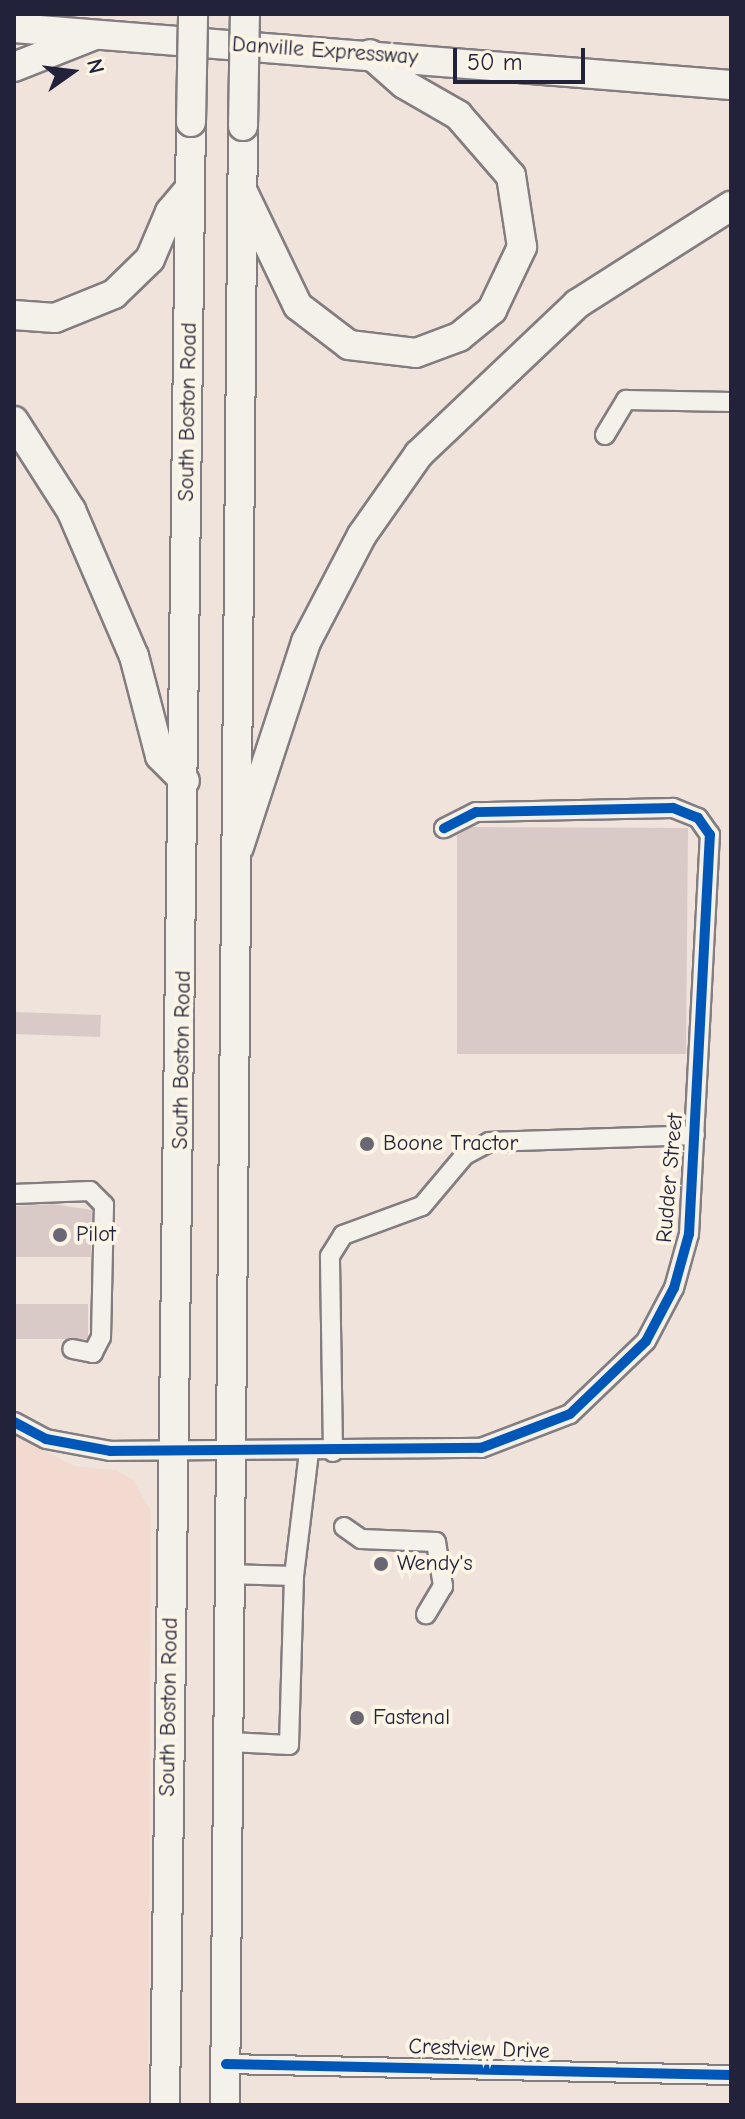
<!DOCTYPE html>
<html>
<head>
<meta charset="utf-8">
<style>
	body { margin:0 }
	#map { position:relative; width:745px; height:2119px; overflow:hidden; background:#efe3dc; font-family:"Comic Neue",sans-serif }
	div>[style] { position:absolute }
	.built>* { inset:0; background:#f2dad1 }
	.building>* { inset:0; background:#dacac7; transform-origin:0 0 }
	.roads { filter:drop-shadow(2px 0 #837d7f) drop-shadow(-2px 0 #837d7f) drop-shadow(0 2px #837d7f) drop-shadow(0 -2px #837d7f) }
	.minor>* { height:18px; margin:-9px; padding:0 9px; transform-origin:9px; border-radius:9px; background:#f4f0ea }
	.highway>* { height:28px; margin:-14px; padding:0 14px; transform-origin:14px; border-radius:14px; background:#f4f0ea }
	.bridges { filter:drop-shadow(2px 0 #837d7f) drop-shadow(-2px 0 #837d7f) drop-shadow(0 2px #837d7f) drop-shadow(0 -2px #837d7f) }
	.highway-bridge>* { height:28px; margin:-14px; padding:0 14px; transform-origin:14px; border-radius:14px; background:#f4f0ea }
	.cycleway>* { height:10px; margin:-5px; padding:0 5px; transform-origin:5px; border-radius:5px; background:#0057b8 }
	.dots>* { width:22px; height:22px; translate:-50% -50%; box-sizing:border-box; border:4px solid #fcf5e5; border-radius:50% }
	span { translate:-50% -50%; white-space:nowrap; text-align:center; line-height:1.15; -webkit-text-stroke:8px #fcf5e5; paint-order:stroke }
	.street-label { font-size:22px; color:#22223b }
	.poi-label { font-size:22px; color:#22223b }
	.left { translate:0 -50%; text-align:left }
	.frame { position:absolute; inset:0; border:16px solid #22223b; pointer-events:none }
	.north { position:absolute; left:32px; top:32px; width:80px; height:80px; -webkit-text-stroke:6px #fcf5e5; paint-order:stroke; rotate:76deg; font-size:22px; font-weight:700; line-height:32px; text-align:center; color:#22223b }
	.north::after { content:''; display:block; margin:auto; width:28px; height:36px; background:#22223b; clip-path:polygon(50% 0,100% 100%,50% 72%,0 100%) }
	.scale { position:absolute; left:453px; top:48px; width:132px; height:36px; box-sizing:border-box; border:4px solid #22223b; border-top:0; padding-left:10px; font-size:24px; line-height:28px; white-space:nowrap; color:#22223b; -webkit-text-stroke:6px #fcf5e5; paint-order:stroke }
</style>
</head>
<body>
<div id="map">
	<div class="built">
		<i style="clip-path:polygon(14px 1433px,74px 1466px,116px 1470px,133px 1480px,151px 1511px,148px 2105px,14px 2105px)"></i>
	</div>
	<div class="building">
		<i style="clip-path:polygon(472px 827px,688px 828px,686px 1054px,457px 1054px,457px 835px)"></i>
		<i style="left:14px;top:1012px;width:87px;height:22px;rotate:2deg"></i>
		<i style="clip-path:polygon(53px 1204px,92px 1210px,91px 1257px,14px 1257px,14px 1206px)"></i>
		<i style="left:14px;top:1304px;width:74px;height:35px"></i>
	</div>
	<div class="roads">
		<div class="minor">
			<i style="left:605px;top:435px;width:41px;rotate:-59deg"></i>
			<i style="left:626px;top:400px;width:105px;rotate:1.1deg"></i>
			<i style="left:14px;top:1194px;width:76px;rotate:-2.3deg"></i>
			<i style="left:90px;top:1191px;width:20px;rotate:45deg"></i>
			<i style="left:104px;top:1205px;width:132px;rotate:91.3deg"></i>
			<i style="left:101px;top:1337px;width:18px;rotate:117deg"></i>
			<i style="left:93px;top:1353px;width:21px;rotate:-169deg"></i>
			<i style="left:14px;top:1422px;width:36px;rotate:28deg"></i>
			<i style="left:46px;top:1439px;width:65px;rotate:10.6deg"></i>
			<i style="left:110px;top:1451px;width:371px;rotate:-0.5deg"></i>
			<i style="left:481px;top:1448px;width:95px;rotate:-20.9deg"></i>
			<i style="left:570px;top:1414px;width:105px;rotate:-43.8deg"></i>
			<i style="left:646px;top:1341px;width:60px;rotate:-62.2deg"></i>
			<i style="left:674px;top:1288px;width:56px;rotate:-74.5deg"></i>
			<i style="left:689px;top:1234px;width:400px;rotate:-87deg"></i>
			<i style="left:710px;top:835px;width:21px;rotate:-125deg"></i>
			<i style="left:698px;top:818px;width:27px;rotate:-158deg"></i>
			<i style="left:673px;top:808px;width:197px;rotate:178.8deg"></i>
			<i style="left:476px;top:812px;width:36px;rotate:153deg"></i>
			<i style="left:333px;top:1452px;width:196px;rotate:-90.9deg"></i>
			<i style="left:330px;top:1256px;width:25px;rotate:-58deg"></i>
			<i style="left:343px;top:1235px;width:84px;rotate:-20.2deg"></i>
			<i style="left:422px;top:1206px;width:67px;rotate:-49.9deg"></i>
			<i style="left:465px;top:1155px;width:27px;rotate:-28deg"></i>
			<i style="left:489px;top:1142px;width:206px;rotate:-1.9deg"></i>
			<i style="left:344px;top:1527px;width:21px;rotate:35deg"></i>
			<i style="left:361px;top:1539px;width:75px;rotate:2.3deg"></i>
			<i style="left:436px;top:1542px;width:45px;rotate:81deg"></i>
			<i style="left:443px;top:1586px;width:33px;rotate:121deg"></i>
			<i style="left:226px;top:1574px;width:68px;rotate:1.7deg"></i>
			<i style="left:294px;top:1576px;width:169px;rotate:91.7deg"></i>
			<i style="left:289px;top:1745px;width:59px;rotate:-177.1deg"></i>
			<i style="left:294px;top:1576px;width:125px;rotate:-83.1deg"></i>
			<i style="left:226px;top:2064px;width:505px;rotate:1.25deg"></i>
		</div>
		<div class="highway">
			<i style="left:14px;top:28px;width:719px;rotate:4.55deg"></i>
			<i style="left:14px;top:67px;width:87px;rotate:-21.6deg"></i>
			<i style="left:244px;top:194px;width:124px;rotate:64.3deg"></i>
			<i style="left:298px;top:306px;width:64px;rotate:37.4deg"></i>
			<i style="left:349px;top:345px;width:67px;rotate:6.8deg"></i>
			<i style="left:416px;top:353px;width:46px;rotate:-20.4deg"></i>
			<i style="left:459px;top:337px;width:43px;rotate:-39.3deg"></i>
			<i style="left:492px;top:310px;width:70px;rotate:-64.5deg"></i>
			<i style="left:522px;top:247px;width:72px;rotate:-98.8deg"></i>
			<i style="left:511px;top:176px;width:81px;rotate:-131deg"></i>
			<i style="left:458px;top:115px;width:62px;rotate:-150.1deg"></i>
			<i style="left:404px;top:84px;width:45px;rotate:-138.6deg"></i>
			<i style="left:14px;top:315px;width:41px;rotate:4.2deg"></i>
			<i style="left:55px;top:318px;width:64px;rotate:-22.1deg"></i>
			<i style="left:114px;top:294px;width:50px;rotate:-44.2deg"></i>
			<i style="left:150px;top:259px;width:51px;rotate:-66.9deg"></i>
			<i style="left:170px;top:212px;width:31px;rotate:-50deg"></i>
			<i style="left:14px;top:421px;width:106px;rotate:57.4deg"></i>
			<i style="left:71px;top:510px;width:159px;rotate:66.7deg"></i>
			<i style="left:134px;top:656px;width:103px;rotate:75.4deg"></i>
			<i style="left:160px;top:756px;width:35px;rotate:45deg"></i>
			<i style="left:239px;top:847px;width:216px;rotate:-71.9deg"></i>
			<i style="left:306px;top:642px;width:121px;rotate:-62.4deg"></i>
			<i style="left:362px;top:535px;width:99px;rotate:-54.9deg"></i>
			<i style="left:419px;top:454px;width:218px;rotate:-43.5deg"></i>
			<i style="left:577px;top:304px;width:183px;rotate:-32.5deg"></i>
			<i style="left:165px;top:2105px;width:1983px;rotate:-89.25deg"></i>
			<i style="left:225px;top:2105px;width:1979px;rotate:-89.48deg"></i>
		</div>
	</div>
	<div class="bridges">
		<div class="highway-bridge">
			<i style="left:191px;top:122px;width:108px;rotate:-88.9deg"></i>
			<i style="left:243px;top:126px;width:112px;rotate:-89deg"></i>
		</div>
	</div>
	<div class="cycleway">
		<i style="left:14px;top:1422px;width:36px;rotate:28deg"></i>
		<i style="left:46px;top:1439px;width:65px;rotate:10.6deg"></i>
		<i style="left:110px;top:1451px;width:371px;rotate:-0.5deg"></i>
		<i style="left:481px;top:1448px;width:95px;rotate:-20.9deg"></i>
		<i style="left:570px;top:1414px;width:105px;rotate:-43.8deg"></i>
		<i style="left:646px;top:1341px;width:60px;rotate:-62.2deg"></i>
		<i style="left:674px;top:1288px;width:56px;rotate:-74.5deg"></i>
		<i style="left:689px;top:1234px;width:400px;rotate:-87deg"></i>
		<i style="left:710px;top:835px;width:21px;rotate:-125deg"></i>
		<i style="left:698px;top:818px;width:27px;rotate:-158deg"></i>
		<i style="left:673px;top:808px;width:197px;rotate:178.8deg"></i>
		<i style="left:476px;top:812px;width:36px;rotate:153deg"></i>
		<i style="left:226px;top:2064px;width:505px;rotate:1.25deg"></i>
	</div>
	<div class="dots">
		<i style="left:367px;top:1144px;background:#6a6673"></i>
		<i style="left:60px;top:1235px;background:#6a6673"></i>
		<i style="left:381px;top:1564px;background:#6a6673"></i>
		<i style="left:357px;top:1718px;background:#6a6673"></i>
	</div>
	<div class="street-label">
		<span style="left:325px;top:51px;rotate:4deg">Danville Expressway</span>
		<span style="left:188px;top:412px;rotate:-89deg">South Boston Road</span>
		<span style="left:182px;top:1060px;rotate:-89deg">South Boston Road</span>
		<span style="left:670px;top:1178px;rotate:-85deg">Rudder Street</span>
		<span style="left:169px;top:1707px;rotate:-89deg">South Boston Road</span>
		<span style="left:479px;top:2049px;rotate:2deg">Crestview Drive</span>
	</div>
	<div class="poi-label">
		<span class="left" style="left:383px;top:1144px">Boone Tractor</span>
		<span class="left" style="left:76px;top:1235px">Pilot</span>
		<span class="left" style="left:397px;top:1564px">Wendy's</span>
		<span class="left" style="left:373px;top:1718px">Fastenal</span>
	</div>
	<div class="frame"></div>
	<div class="north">N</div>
	<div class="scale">50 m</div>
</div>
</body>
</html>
